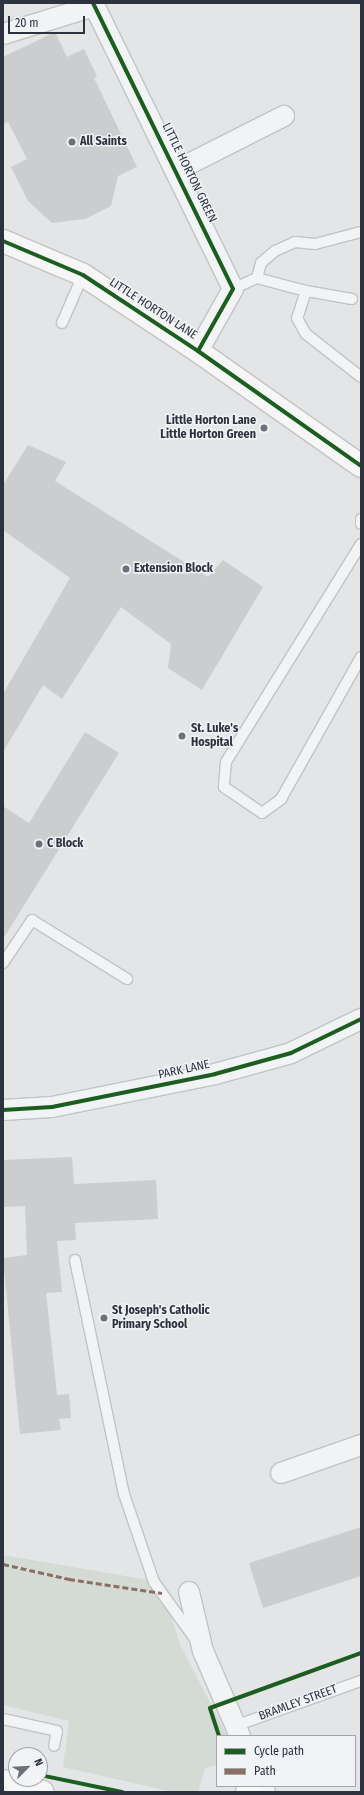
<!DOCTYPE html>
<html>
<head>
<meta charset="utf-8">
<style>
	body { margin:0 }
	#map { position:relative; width:364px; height:1795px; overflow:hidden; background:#e3e5e7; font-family:"Fira Sans Condensed",sans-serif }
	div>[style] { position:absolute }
	.green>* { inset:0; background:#d4dad4 }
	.building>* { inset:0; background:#cbcdcf }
	.roads { filter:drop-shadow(1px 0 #c1c3c5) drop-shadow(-1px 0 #c1c3c5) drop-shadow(0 1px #c1c3c5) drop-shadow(0 -1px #c1c3c5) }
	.lane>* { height:10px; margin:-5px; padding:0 5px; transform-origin:5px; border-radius:5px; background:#f2f3f4 }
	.street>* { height:20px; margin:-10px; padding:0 10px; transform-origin:10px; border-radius:10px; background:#f2f3f4 }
	.secondary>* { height:22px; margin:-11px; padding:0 11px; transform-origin:11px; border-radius:11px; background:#f6f6f6 }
	.primary>* { height:22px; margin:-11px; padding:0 11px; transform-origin:11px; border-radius:11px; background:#f6f6f6 }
	.quiet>* { height:3px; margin-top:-1.5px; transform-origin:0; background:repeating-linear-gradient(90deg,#8d6e63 0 6px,transparent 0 9px) }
	.cycleway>* { height:4px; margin:-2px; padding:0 2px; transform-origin:2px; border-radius:2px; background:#1b5e20 }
	.dots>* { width:11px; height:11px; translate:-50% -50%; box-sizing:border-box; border:2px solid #f1f3f6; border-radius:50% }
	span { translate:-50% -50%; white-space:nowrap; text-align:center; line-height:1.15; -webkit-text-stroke:3px #f1f3f6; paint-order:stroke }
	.poi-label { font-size:12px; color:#2c323e; font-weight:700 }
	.left { translate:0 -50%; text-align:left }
	.right { translate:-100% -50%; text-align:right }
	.street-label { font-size:12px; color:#2c323e }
	.frame { position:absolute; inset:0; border:4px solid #2c323e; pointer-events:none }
	.legend { position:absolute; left:216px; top:1735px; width:140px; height:52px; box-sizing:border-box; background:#f1f3f6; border:1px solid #a2a6ac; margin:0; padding:5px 7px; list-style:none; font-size:12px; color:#2c323e }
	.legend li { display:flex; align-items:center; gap:8px; height:20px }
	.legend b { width:20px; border:1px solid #a2a6ac }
	.north { position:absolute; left:8px; top:1747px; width:40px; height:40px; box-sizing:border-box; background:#f1f3f6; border:1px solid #a2a6ac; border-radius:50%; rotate:66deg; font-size:11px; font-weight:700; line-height:16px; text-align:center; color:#2c323e }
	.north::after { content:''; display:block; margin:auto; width:14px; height:18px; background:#6c7179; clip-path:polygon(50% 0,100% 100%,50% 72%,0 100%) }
	.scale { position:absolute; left:8px; top:16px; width:77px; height:18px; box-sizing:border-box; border:2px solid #2c323e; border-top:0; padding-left:5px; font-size:12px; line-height:14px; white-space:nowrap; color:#2c323e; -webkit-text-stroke:3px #f1f3f6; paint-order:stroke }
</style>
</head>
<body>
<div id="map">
	<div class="green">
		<i style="clip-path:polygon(3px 1555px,160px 1582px,180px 1644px,227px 1736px,217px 1736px,217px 1765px,205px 1768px,198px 1792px,173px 1792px,63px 1767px,69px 1721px,3px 1705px)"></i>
	</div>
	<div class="building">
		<i style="clip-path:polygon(55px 32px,67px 57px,84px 49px,97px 76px,94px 78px,137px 167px,118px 176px,111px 206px,85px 219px,52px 223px,28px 201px,11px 167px,27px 159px,8px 122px,3px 124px,3px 57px)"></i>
		<i style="clip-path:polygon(28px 445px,66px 462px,55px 481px,208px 577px,223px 560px,263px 587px,202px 690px,168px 668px,171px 644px,121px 607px,62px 699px,43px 685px,3px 752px,3px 694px,70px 578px,3px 530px,3px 485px)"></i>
		<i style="clip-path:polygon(85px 732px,119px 753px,3px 939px,3px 806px,29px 823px)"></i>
		<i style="clip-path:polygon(72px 1157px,74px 1184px,156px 1180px,158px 1219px,75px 1223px,76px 1240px,57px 1241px,62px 1292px,46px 1293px,57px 1395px,69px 1394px,71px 1418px,59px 1419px,61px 1430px,20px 1434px,3px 1258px,27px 1255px,25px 1206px,3px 1207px,3px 1160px)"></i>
		<i style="clip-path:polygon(361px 1527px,361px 1576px,263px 1608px,249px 1563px)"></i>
	</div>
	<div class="roads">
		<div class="lane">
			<i style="left:257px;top:278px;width:51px;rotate:14.9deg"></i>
			<i style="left:233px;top:289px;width:26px;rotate:-25deg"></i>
			<i style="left:257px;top:278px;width:16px;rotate:-75deg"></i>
			<i style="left:261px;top:263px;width:18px;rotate:-41deg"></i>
			<i style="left:275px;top:251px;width:22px;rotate:-24deg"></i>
			<i style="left:295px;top:242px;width:20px;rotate:6deg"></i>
			<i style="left:315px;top:244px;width:48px;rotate:-14.6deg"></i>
			<i style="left:352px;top:299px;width:47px;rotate:-170.1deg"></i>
			<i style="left:306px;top:291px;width:28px;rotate:108deg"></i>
			<i style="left:297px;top:318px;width:18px;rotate:61deg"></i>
			<i style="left:306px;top:334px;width:70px;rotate:38deg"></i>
			<i style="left:62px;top:323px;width:52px;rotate:-66.4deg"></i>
			<i style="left:361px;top:519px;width:5px;rotate:90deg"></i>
			<i style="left:361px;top:544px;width:256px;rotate:121.8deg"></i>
			<i style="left:226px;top:762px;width:25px;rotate:95deg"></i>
			<i style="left:224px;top:787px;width:46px;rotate:34.4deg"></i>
			<i style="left:262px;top:813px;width:24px;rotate:-36deg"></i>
			<i style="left:281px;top:799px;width:163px;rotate:-60.6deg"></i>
			<i style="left:3px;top:963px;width:52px;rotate:-56deg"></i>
			<i style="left:32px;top:920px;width:112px;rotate:31.8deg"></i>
			<i style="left:75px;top:1260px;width:239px;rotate:78.2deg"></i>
			<i style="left:124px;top:1494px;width:93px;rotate:71.2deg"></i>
			<i style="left:154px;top:1582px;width:70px;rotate:54.3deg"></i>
			<i style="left:3px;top:1719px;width:55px;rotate:12.5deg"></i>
			<i style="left:57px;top:1731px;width:15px;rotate:101deg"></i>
			<i style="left:235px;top:1726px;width:134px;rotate:-19.7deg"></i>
		</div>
		<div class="street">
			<i style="left:93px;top:3px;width:318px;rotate:63.9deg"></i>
			<i style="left:233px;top:289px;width:71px;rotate:119.4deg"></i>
			<i style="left:3px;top:34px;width:95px;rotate:-17.1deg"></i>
			<i style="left:177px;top:170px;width:120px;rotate:-26.8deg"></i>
			<i style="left:3px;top:1110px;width:49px;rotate:-3.5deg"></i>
			<i style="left:52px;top:1107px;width:166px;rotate:-11.4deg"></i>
			<i style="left:215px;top:1074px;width:79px;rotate:-15.4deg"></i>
			<i style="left:291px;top:1053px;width:78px;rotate:-25.9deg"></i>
			<i style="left:281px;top:1473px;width:85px;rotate:-19.3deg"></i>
			<i style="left:189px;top:1592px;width:61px;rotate:76.7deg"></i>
			<i style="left:203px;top:1651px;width:93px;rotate:66.5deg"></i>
			<i style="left:263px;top:1786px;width:6px;rotate:72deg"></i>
		</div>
		<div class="secondary">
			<i style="left:3px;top:241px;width:87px;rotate:23deg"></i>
			<i style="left:83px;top:275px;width:138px;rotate:33.5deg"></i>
			<i style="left:198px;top:351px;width:199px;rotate:35.2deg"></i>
		</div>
		<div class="primary">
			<i style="left:3px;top:1781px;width:41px;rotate:15.4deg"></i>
			<i style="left:247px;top:1792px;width:7px;rotate:-63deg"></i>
		</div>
	</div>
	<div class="quiet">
		<i style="left:3px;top:1564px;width:68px;rotate:12.8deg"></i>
		<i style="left:69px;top:1579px;width:94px;rotate:8.6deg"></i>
	</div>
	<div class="cycleway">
		<i style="left:93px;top:3px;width:318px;rotate:63.9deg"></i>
		<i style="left:233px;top:289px;width:71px;rotate:119.4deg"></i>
		<i style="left:3px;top:241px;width:87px;rotate:23deg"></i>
		<i style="left:83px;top:275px;width:138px;rotate:33.5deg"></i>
		<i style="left:198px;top:351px;width:199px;rotate:35.2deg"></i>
		<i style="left:3px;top:1110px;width:49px;rotate:-3.5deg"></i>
		<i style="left:52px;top:1107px;width:166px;rotate:-11.4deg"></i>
		<i style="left:215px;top:1074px;width:79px;rotate:-15.4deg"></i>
		<i style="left:291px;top:1053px;width:78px;rotate:-25.9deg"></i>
		<i style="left:219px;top:1736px;width:29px;rotate:-108deg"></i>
		<i style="left:210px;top:1708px;width:161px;rotate:-20deg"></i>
		<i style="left:40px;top:1775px;width:84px;rotate:11.7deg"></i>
	</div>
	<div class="dots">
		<i style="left:72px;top:142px;background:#6c7179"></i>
		<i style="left:264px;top:428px;background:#6c7179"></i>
		<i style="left:126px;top:569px;background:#6c7179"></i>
		<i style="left:182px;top:736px;background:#6c7179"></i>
		<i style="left:39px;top:844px;background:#6c7179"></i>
		<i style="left:104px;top:1318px;background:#6c7179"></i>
	</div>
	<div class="poi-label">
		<span class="left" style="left:80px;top:142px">All Saints</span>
		<span class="right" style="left:256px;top:428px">Little Horton Lane<br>Little Horton Green</span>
		<span class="left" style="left:134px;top:569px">Extension Block</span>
		<span class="left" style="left:191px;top:736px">St. Luke's<br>Hospital</span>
		<span class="left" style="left:47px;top:844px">C Block</span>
		<span class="left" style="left:112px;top:1318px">St Joseph's Catholic<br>Primary School</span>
	</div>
	<div class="street-label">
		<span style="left:189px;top:173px;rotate:64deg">LITTLE HORTON GREEN</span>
		<span style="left:153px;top:309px;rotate:33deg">LITTLE HORTON LANE</span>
		<span style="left:184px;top:1070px;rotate:-12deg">PARK LANE</span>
		<span style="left:298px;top:1703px;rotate:-20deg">BRAMLEY STREET</span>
	</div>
	<div class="frame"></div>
	<ul class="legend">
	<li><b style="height:5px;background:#1b5e20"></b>Cycle path</li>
	<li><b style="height:5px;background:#8d6e63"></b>Path</li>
	</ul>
	<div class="north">N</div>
	<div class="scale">20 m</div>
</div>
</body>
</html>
